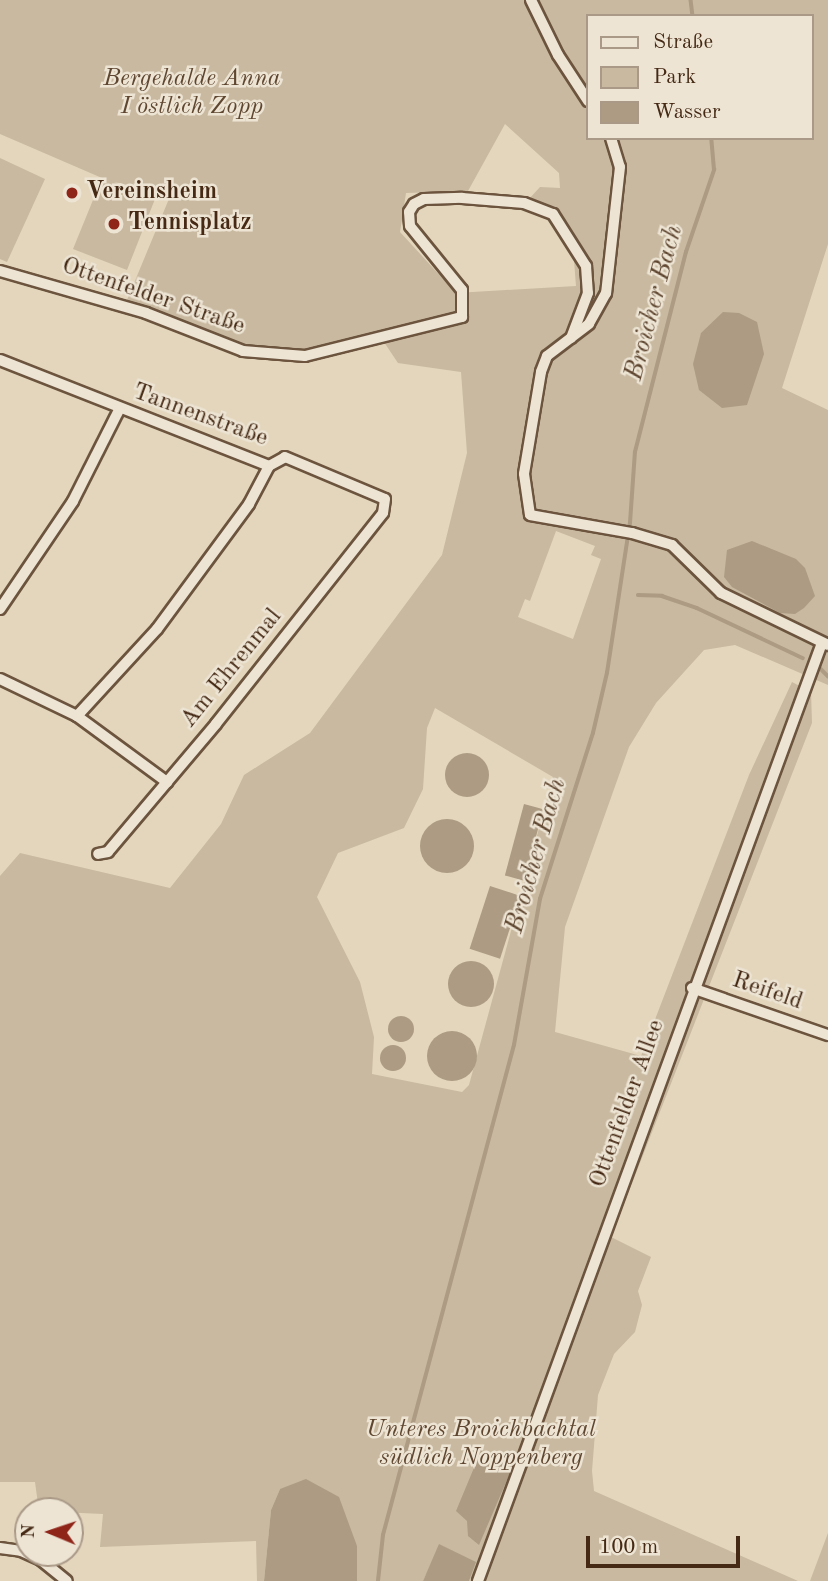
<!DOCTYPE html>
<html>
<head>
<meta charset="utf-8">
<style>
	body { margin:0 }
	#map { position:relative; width:828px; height:1581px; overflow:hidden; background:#e3d6bd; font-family:"Old Standard TT",serif }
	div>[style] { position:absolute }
	.green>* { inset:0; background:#c8b9a0 }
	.water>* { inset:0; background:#ad9b84; transform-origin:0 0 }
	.round { border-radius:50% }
	.stream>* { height:3.5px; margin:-1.75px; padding:0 1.75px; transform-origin:1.75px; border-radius:1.75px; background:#ad9b84 }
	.roads { filter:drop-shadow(2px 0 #6c543e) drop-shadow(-2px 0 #6c543e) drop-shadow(0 2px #6c543e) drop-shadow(0 -2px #6c543e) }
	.street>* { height:10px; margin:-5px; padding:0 5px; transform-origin:5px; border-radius:5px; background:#ede4d4 }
	.dots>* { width:19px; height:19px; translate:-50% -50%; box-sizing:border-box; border:4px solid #ede4d4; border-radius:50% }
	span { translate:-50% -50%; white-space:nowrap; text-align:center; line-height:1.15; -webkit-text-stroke:5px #ede4d4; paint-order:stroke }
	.park-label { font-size:24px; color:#5f4630; font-style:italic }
	.poi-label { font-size:24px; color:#452914; font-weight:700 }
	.left { translate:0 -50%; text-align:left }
	.street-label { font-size:24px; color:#452914 }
	.water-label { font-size:26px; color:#5f4630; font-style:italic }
	.legend { position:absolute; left:586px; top:14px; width:228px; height:126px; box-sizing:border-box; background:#ede4d4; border:2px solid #aa9987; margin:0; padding:9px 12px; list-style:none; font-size:21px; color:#452914 }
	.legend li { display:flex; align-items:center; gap:14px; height:35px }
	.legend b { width:35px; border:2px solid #aa9987 }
	.north { position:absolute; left:14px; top:1497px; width:70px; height:70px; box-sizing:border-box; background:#ede4d4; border:2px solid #aa9987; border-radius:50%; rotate:272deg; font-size:19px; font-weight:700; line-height:28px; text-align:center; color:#452914 }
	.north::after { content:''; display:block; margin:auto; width:24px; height:32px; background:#8f2418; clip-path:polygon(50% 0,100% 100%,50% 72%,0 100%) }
	.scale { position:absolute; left:586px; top:1536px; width:154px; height:32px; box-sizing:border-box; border:4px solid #452914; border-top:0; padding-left:9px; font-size:21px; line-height:24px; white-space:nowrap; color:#452914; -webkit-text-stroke:5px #ede4d4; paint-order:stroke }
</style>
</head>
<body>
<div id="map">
	<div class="green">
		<i style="clip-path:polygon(evenodd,0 0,828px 0,828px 244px,782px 388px,828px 410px,828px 685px,735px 645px,704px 650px,656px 703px,629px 747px,565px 927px,555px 1032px,641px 1056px,749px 775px,792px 682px,811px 692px,812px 723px,611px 1237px,651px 1257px,638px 1291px,642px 1305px,635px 1332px,614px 1354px,598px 1395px,592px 1471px,594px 1491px,798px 1581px,469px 1581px,475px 1562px,440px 1545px,423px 1581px,357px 1581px,357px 1546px,280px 1489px,271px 1510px,264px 1581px,257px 1581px,256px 1541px,100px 1547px,103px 1514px,39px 1511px,35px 1482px,0 1482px,0 876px,20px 853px,170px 888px,221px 824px,244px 775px,310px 733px,442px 555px,467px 453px,461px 372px,398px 363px,380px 336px,305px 352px,244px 346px,127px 300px,171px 194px,114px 182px,155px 199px,127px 270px,73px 249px,102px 178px,0 134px,0 0,588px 16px,812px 16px,812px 138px,588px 138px,588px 16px,0 0,505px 124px,559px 173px,560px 188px,540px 187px,529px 199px,573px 247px,576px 286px,456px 293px,400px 232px,406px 193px,468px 191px,505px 124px,0 0,556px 531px,595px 546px,591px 555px,601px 559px,573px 639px,518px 617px,525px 599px,530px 601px,556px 531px,0 0,435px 708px,553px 777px,469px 1085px,462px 1092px,372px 1074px,374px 1037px,360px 982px,317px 897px,338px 853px,404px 828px,423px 789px,427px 728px,435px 708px)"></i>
		<i style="clip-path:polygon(0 158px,45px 179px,7px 262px,0 259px)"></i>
		<i style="clip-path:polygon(828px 1533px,828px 1581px,810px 1581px)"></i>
	</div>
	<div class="water">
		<i style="clip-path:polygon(723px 312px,739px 313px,757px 322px,764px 354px,747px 405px,722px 408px,699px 390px,693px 364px,701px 333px)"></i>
		<i style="clip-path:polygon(752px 541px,796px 559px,805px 568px,815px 596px,804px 608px,795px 614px,780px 613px,732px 587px,724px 577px,727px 550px)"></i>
		<i class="round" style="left:445px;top:753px;width:44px;height:44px"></i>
		<i style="left:524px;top:804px;width:20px;height:74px;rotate:15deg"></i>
		<i class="round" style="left:420px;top:819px;width:54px;height:54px"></i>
		<i style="left:490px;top:886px;width:32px;height:66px;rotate:18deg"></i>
		<i class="round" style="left:448px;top:961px;width:46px;height:46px"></i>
		<i class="round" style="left:388px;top:1016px;width:26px;height:26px"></i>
		<i class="round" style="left:427px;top:1031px;width:50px;height:50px"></i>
		<i class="round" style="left:380px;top:1045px;width:26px;height:26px"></i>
		<i style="clip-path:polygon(481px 1451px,513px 1466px,479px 1545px,468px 1536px,467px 1521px,456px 1511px)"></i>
		<i style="clip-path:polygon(306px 1479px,339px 1497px,357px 1546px,357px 1581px,264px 1581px,271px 1510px,280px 1489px)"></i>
		<i style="clip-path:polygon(439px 1544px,476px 1562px,469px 1581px,423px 1581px)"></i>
	</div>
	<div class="stream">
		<i style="left:691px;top:0;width:16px;rotate:83deg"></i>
		<i style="left:638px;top:595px;width:24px;rotate:2deg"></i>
		<i style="left:662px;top:596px;width:37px;rotate:19deg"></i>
		<i style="left:697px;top:608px;width:117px;rotate:25.3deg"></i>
		<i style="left:819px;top:667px;width:13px;rotate:45deg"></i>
		<i style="left:378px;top:1581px;width:46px;rotate:-83.8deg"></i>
		<i style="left:383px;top:1535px;width:507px;rotate:-75.03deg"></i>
		<i style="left:514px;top:1045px;width:148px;rotate:-79.9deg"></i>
		<i style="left:540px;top:899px;width:174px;rotate:-72.3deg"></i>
		<i style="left:593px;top:733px;width:62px;rotate:-76.9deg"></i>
		<i style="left:607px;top:673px;width:152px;rotate:-81.3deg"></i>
		<i style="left:630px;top:523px;width:71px;rotate:-86deg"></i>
		<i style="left:635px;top:452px;width:206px;rotate:-75.7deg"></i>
		<i style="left:686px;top:252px;width:87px;rotate:-71.1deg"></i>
		<i style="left:714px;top:170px;width:32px;rotate:-95deg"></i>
	</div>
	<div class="roads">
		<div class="street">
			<i style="left:531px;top:0;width:61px;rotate:63.9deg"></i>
			<i style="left:558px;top:55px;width:55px;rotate:56.9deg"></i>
			<i style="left:611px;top:138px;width:30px;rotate:73deg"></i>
			<i style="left:620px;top:167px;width:127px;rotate:96.3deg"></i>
			<i style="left:606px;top:293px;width:35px;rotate:119deg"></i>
			<i style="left:589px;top:324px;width:53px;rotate:142.7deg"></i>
			<i style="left:547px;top:356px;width:17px;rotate:111deg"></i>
			<i style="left:541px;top:372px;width:103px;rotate:99.5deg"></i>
			<i style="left:524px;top:474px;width:41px;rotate:81.7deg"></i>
			<i style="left:530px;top:515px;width:104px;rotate:10deg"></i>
			<i style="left:632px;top:533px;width:42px;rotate:16.7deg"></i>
			<i style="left:672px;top:545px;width:69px;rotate:44.4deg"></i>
			<i style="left:721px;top:593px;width:119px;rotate:25.9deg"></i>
			<i style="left:0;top:271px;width:152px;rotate:16deg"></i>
			<i style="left:146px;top:313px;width:104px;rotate:21.4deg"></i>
			<i style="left:243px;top:351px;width:62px;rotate:4.6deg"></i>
			<i style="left:305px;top:356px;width:162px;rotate:-14deg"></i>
			<i style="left:462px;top:317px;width:27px;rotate:-90deg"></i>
			<i style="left:462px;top:290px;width:82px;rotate:-129.1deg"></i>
			<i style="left:410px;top:226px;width:14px;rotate:-94deg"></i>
			<i style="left:409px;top:212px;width:9px;rotate:-58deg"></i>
			<i style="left:414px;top:204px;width:11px;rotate:-27deg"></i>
			<i style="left:424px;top:199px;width:38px;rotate:-2deg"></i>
			<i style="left:462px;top:198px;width:62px;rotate:4.6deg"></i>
			<i style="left:524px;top:203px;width:31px;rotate:21deg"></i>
			<i style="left:553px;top:214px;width:62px;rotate:57.6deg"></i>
			<i style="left:586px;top:266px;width:27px;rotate:86deg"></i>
			<i style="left:588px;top:293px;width:48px;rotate:110.7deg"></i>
			<i style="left:0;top:360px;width:289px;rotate:21.5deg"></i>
			<i style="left:269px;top:466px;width:18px;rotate:-29deg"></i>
			<i style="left:285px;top:457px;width:108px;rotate:22.8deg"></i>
			<i style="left:385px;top:499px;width:14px;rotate:98deg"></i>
			<i style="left:383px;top:513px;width:269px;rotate:128.4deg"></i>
			<i style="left:216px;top:724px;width:167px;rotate:130.2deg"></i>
			<i style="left:108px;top:852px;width:10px;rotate:169deg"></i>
			<i style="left:0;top:609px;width:130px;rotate:-55.9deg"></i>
			<i style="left:73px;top:501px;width:102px;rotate:-63.2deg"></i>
			<i style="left:0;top:679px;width:85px;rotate:25.7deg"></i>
			<i style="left:77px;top:716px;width:112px;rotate:36.3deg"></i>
			<i style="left:77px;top:716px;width:118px;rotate:-47.4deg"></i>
			<i style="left:157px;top:629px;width:155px;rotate:-53.6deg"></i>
			<i style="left:249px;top:504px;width:43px;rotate:-62.2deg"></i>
			<i style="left:692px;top:988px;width:144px;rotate:19.1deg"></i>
			<i style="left:0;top:1548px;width:21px;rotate:8deg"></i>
			<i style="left:21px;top:1551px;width:22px;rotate:24deg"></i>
			<i style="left:41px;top:1560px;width:33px;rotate:39deg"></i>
			<i style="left:478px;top:1581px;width:999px;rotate:-69.86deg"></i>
		</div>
	</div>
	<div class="dots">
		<i style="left:72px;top:193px;background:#8f2418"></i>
		<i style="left:114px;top:224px;background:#8f2418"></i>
	</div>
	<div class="park-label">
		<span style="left:192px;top:94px">Bergehalde Anna<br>I östlich Zopp</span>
		<span style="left:481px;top:1445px">Unteres Broichbachtal<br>südlich Noppenberg</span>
	</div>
	<div class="poi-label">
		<span class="left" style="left:86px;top:193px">Vereinsheim</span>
		<span class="left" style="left:128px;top:224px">Tennisplatz</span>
	</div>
	<div class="street-label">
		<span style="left:153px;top:297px;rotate:19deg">Ottenfelder Straße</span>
		<span style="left:200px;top:416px;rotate:20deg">Tannenstraße</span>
		<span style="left:232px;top:669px;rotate:-51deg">Am Ehrenmal</span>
		<span style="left:767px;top:992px;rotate:19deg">Reifeld</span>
		<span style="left:628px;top:1104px;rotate:-70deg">Ottenfelder Allee</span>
	</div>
	<div class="water-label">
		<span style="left:655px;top:303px;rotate:-75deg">Broicher Bach</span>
		<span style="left:537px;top:856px;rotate:-74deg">Broicher Bach</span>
	</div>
	<ul class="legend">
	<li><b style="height:9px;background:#ede4d4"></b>Straße</li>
	<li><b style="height:19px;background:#c8b9a0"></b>Park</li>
	<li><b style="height:19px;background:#ad9b84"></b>Wasser</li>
	</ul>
	<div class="north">N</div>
	<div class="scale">100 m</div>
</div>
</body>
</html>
